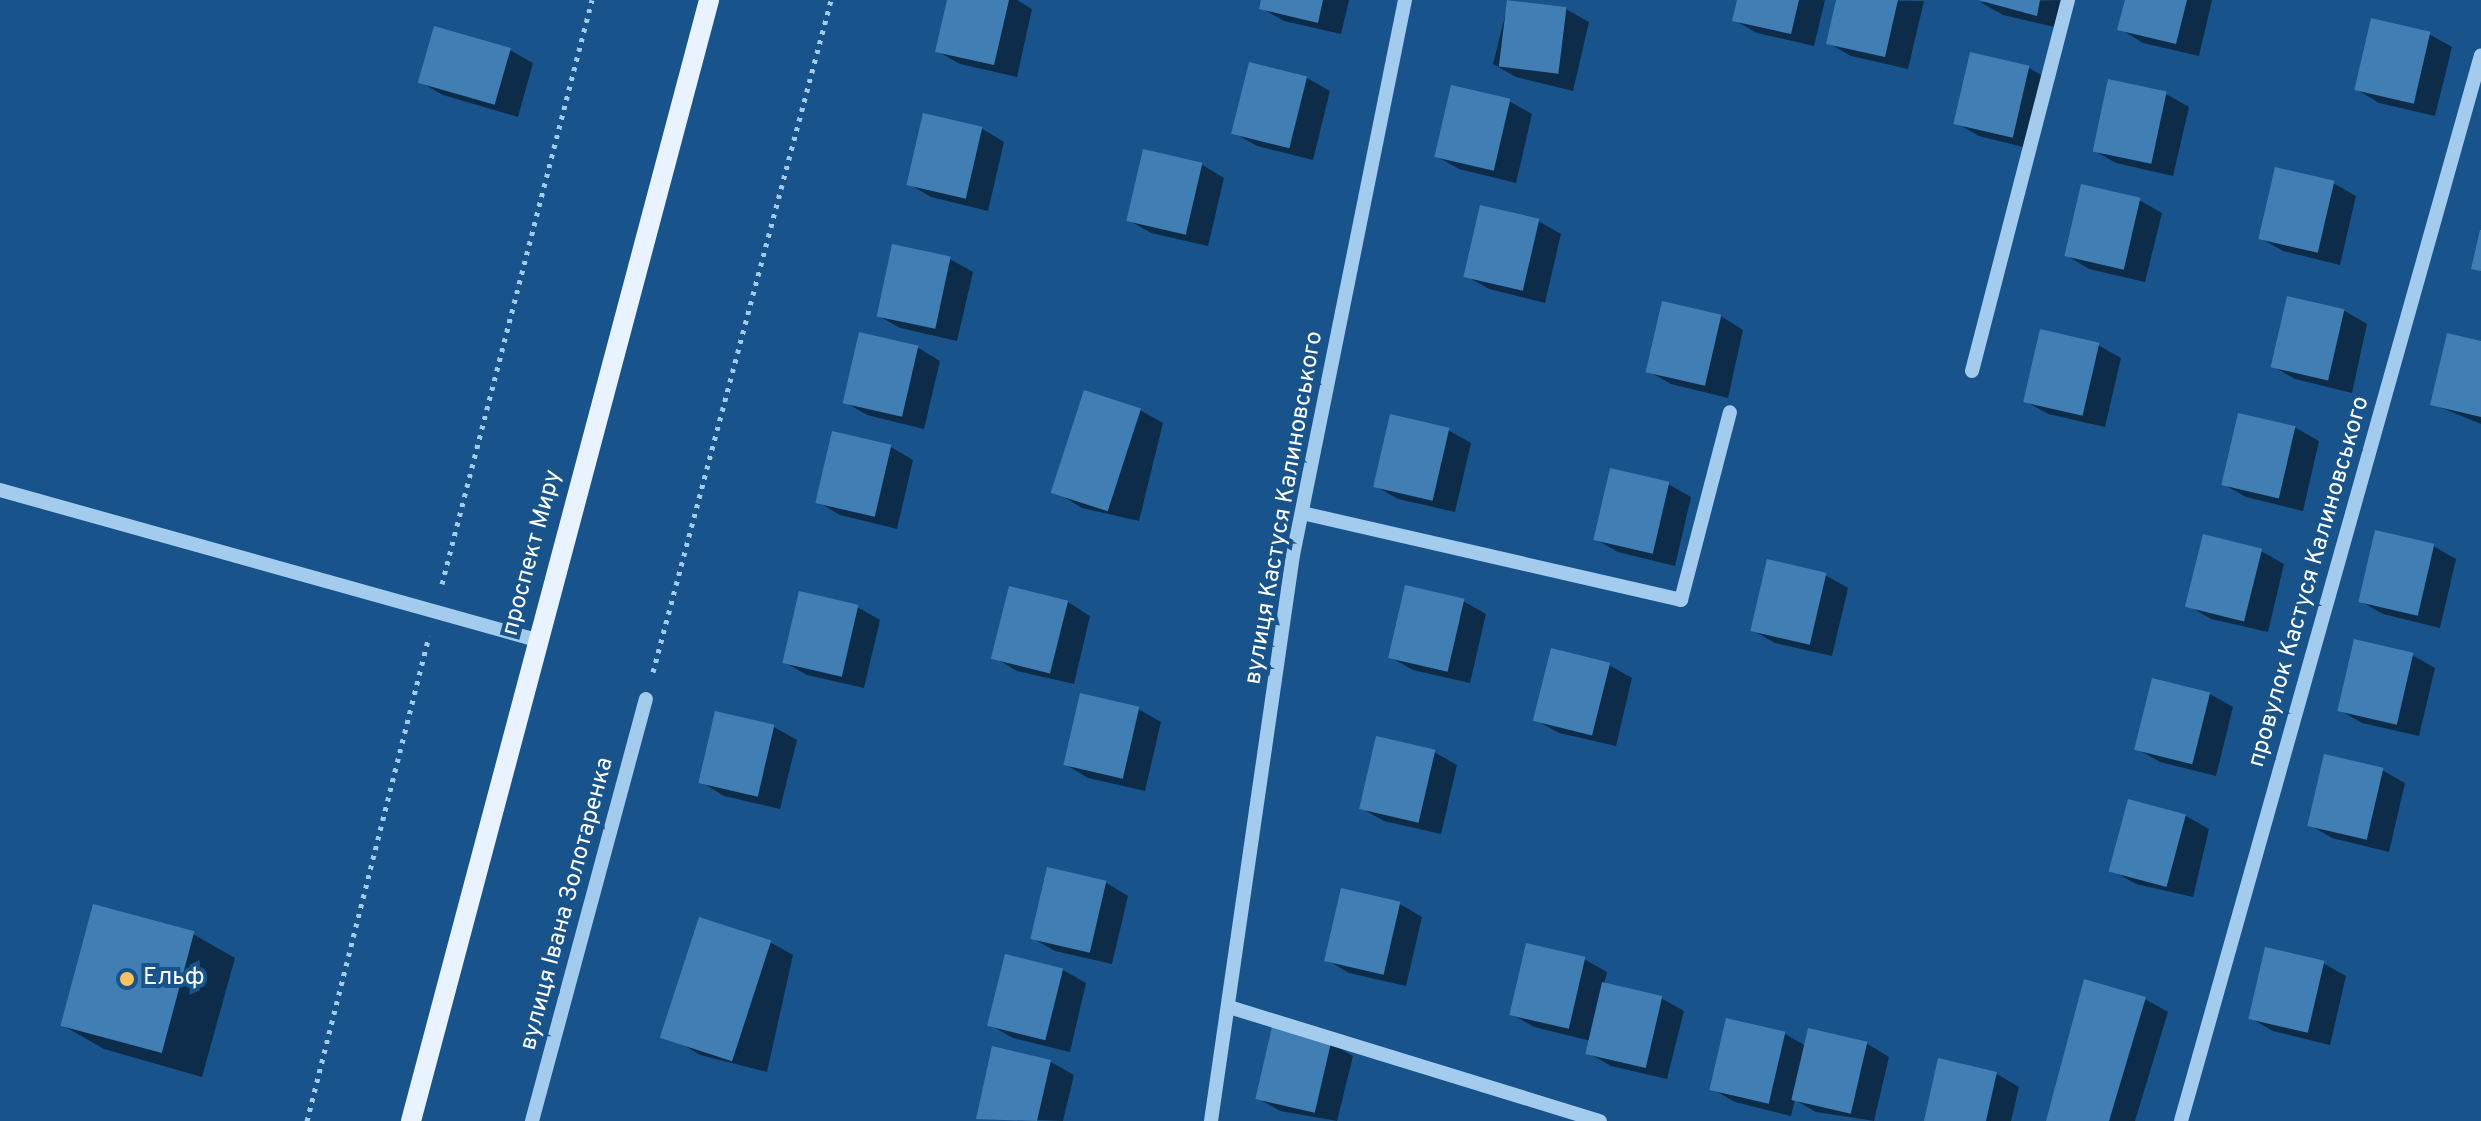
<!DOCTYPE html>
<html>
<head>
<meta charset="utf-8">
<style>
	body { margin:0 }
	#map { position:relative; width:2481px; height:1121px; overflow:hidden; background:#18548b; font-family:Overpass,sans-serif }
	div>[style] { position:absolute }
	.shadow>* { inset:0; background:#0007 }
	.building>* { inset:0; background:#407eb4; transform-origin:0 0 }
	.path>* { height:5px; margin-top:-2.5px; transform-origin:0; background:repeating-linear-gradient(90deg,#a2cbee 0 4px,transparent 0 10px) }
	.minor>* { height:14px; margin:-7px; padding:0 7px; transform-origin:7px; border-radius:7px; background:#a2cbee }
	.major>* { height:20px; margin:-10px; padding:0 10px; transform-origin:10px; border-radius:10px; background:#e9f3ff }
	.dots>* { width:22px; height:22px; translate:-50% -50%; box-sizing:border-box; border:4px solid #18548b; border-radius:50% }
	span { translate:-50% -50%; white-space:nowrap; text-align:center; line-height:1.15; -webkit-text-stroke:8px #18548b; paint-order:stroke }
	.street-label { font-size:24px; color:#fff }
	.poi-label { font-size:24px; color:#fff }
	.left { translate:0 -50%; text-align:left }
</style>
</head>
<body>
<div id="map">
	<div class="shadow">
		<i style="clip-path:polygon(949px 0,1017px 0,1032px 9px,1017px 77px,960px 64px,937px 51px)"></i>
		<i style="clip-path:polygon(1263px 0,1349px 0,1341px 34px,1284px 21px,1261px 8px)"></i>
		<i style="clip-path:polygon(1509px 0,1566px 9px,1589px 22px,1573px 91px,1516px 77px,1493px 64px)"></i>
		<i style="clip-path:polygon(1739px 0,1825px 0,1814px 46px,1757px 33px,1734px 20px)"></i>
		<i style="clip-path:polygon(1838px 0,1924px 1px,1908px 69px,1851px 56px,1828px 43px)"></i>
		<i style="clip-path:polygon(2066px 0,2059px 28px,2003px 15px,1980px 2px)"></i>
		<i style="clip-path:polygon(2127px 0,2212px 0,2199px 56px,2143px 43px,2120px 29px)"></i>
		<i style="clip-path:polygon(2429px 34px,2452px 47px,2435px 116px,2379px 103px,2356px 89px)"></i>
		<i style="clip-path:polygon(510px 50px,533px 63px,518px 117px,443px 95px,420px 82px)"></i>
		<i style="clip-path:polygon(1972px 54px,2029px 68px,2052px 81px,2035px 150px,1979px 136px,1956px 123px)"></i>
		<i style="clip-path:polygon(1250px 64px,1307px 78px,1330px 91px,1313px 160px,1257px 146px,1234px 133px)"></i>
		<i style="clip-path:polygon(2166px 94px,2189px 107px,2173px 176px,2116px 163px,2093px 150px)"></i>
		<i style="clip-path:polygon(1509px 101px,1532px 114px,1516px 183px,1459px 169px,1436px 156px)"></i>
		<i style="clip-path:polygon(981px 128px,1004px 142px,988px 211px,931px 197px,909px 184px)"></i>
		<i style="clip-path:polygon(1201px 164px,1224px 178px,1208px 246px,1151px 233px,1128px 220px)"></i>
		<i style="clip-path:polygon(2333px 183px,2356px 196px,2340px 265px,2283px 251px,2260px 238px)"></i>
		<i style="clip-path:polygon(2139px 200px,2162px 213px,2145px 282px,2089px 269px,2066px 255px)"></i>
		<i style="clip-path:polygon(1538px 221px,1561px 234px,1545px 303px,1489px 289px,1466px 276px)"></i>
		<i style="clip-path:polygon(950px 259px,973px 272px,957px 341px,900px 328px,877px 315px)"></i>
		<i style="clip-path:polygon(2288px 298px,2345px 311px,2367px 324px,2352px 393px,2295px 379px,2272px 366px)"></i>
		<i style="clip-path:polygon(1721px 316px,1743px 330px,1728px 398px,1671px 384px,1648px 371px)"></i>
		<i style="clip-path:polygon(2481px 343px,2481px 424px,2432px 404px)"></i>
		<i style="clip-path:polygon(2098px 345px,2121px 358px,2105px 427px,2048px 414px,2025px 401px)"></i>
		<i style="clip-path:polygon(917px 347px,940px 361px,924px 429px,867px 415px,845px 402px)"></i>
		<i style="clip-path:polygon(1140px 410px,1163px 423px,1139px 521px,1082px 508px,1059px 494px)"></i>
		<i style="clip-path:polygon(2239px 415px,2296px 428px,2319px 441px,2303px 511px,2246px 497px,2223px 484px)"></i>
		<i style="clip-path:polygon(1448px 430px,1471px 443px,1455px 512px,1398px 499px,1375px 486px)"></i>
		<i style="clip-path:polygon(891px 447px,913px 460px,897px 529px,840px 515px,818px 502px)"></i>
		<i style="clip-path:polygon(1668px 484px,1691px 497px,1675px 566px,1618px 552px,1595px 539px)"></i>
		<i style="clip-path:polygon(2433px 546px,2456px 559px,2440px 628px,2383px 614px,2360px 601px)"></i>
		<i style="clip-path:polygon(2261px 551px,2284px 564px,2268px 632px,2211px 619px,2189px 606px)"></i>
		<i style="clip-path:polygon(1825px 575px,1848px 588px,1832px 656px,1775px 643px,1752px 630px)"></i>
		<i style="clip-path:polygon(1463px 601px,1486px 614px,1470px 683px,1413px 670px,1390px 657px)"></i>
		<i style="clip-path:polygon(1068px 602px,1090px 616px,1074px 684px,1017px 671px,995px 658px)"></i>
		<i style="clip-path:polygon(857px 607px,880px 620px,864px 688px,807px 675px,784px 662px)"></i>
		<i style="clip-path:polygon(2412px 655px,2435px 668px,2419px 736px,2362px 723px,2339px 710px)"></i>
		<i style="clip-path:polygon(1609px 665px,1632px 678px,1616px 746px,1559px 733px,1536px 720px)"></i>
		<i style="clip-path:polygon(2153px 680px,2210px 694px,2233px 707px,2216px 776px,2160px 762px,2137px 749px)"></i>
		<i style="clip-path:polygon(1138px 709px,1161px 722px,1145px 791px,1088px 778px,1065px 764px)"></i>
		<i style="clip-path:polygon(717px 714px,774px 727px,797px 740px,780px 809px,724px 796px,701px 782px)"></i>
		<i style="clip-path:polygon(1434px 752px,1457px 765px,1441px 834px,1384px 821px,1361px 808px)"></i>
		<i style="clip-path:polygon(2382px 770px,2405px 783px,2389px 852px,2332px 838px,2310px 825px)"></i>
		<i style="clip-path:polygon(2129px 802px,2186px 816px,2209px 829px,2193px 897px,2136px 884px,2113px 871px)"></i>
		<i style="clip-path:polygon(1105px 882px,1128px 896px,1112px 964px,1055px 951px,1032px 938px)"></i>
		<i style="clip-path:polygon(1343px 891px,1400px 904px,1422px 917px,1406px 986px,1349px 973px,1327px 960px)"></i>
		<i style="clip-path:polygon(193px 934px,235px 958px,202px 1077px,104px 1049px,62px 1025px)"></i>
		<i style="clip-path:polygon(770px 942px,793px 955px,767px 1072px,700px 1055px,677px 1041px)"></i>
		<i style="clip-path:polygon(1007px 956px,1063px 970px,1086px 983px,1070px 1052px,1013px 1038px,990px 1025px)"></i>
		<i style="clip-path:polygon(1584px 959px,1607px 972px,1604px 984px,1661px 998px,1684px 1011px,1667px 1079px,1611px 1066px,1588px 1053px,1591px 1041px,1534px 1027px,1511px 1014px)"></i>
		<i style="clip-path:polygon(2323px 963px,2346px 976px,2330px 1045px,2273px 1031px,2250px 1018px)"></i>
		<i style="clip-path:polygon(2145px 999px,2168px 1012px,2135px 1121px,2048px 1121px)"></i>
		<i style="clip-path:polygon(1728px 1020px,1785px 1034px,1806px 1046px,1866px 1043px,1889px 1057px,1874px 1121px,1816px 1112px,1795px 1100px,1791px 1116px,1735px 1102px,1712px 1089px)"></i>
		<i style="clip-path:polygon(1330px 1043px,1353px 1056px,1337px 1121px,1280px 1111px,1257px 1098px)"></i>
		<i style="clip-path:polygon(994px 1049px,1051px 1062px,1074px 1075px,1063px 1121px,978px 1118px)"></i>
		<i style="clip-path:polygon(1997px 1074px,2019px 1087px,2011px 1121px,1926px 1121px)"></i>
	</div>
	<div class="building">
		<i style="clip-path:polygon(947px 0,1009px 0,994px 65px,935px 52px)"></i>
		<i style="clip-path:polygon(1261px 0,1323px 0,1318px 23px,1259px 9px)"></i>
		<i style="left:1507px;top:0;width:60px;height:67px;rotate:7deg"></i>
		<i style="clip-path:polygon(1737px 0,1799px 0,1791px 34px,1732px 21px)"></i>
		<i style="clip-path:polygon(1836px 0,1898px 0,1885px 57px,1826px 44px)"></i>
		<i style="clip-path:polygon(1978px 0,2040px 0,2037px 16px)"></i>
		<i style="clip-path:polygon(2125px 0,2187px 0,2176px 44px,2117px 30px)"></i>
		<i style="left:2371px;top:18px;width:61px;height:74px;rotate:13deg"></i>
		<i style="left:434px;top:26px;width:80px;height:59px;rotate:16deg"></i>
		<i style="left:1970px;top:52px;width:61px;height:74px;rotate:13deg"></i>
		<i style="left:1249px;top:62px;width:60px;height:74px;rotate:14deg"></i>
		<i style="left:2108px;top:79px;width:60px;height:74px;rotate:12deg"></i>
		<i style="left:1451px;top:85px;width:61px;height:74px;rotate:13deg"></i>
		<i style="left:923px;top:113px;width:61px;height:74px;rotate:13deg"></i>
		<i style="left:1143px;top:149px;width:61px;height:74px;rotate:13deg"></i>
		<i style="left:2275px;top:167px;width:61px;height:74px;rotate:13deg"></i>
		<i style="left:2081px;top:184px;width:61px;height:74px;rotate:13deg"></i>
		<i style="left:1480px;top:205px;width:61px;height:74px;rotate:13deg"></i>
		<i style="clip-path:polygon(2480px 230px,2481px 230px,2481px 271px,2471px 269px)"></i>
		<i style="left:892px;top:244px;width:60px;height:74px;rotate:12deg"></i>
		<i style="left:2287px;top:296px;width:59px;height:73px;rotate:13deg"></i>
		<i style="left:1662px;top:301px;width:61px;height:73px;rotate:13deg"></i>
		<i style="left:2040px;top:329px;width:61px;height:75px;rotate:13deg"></i>
		<i style="left:859px;top:332px;width:61px;height:73px;rotate:13deg"></i>
		<i style="clip-path:polygon(2447px 333px,2481px 341px,2481px 417px,2430px 405px)"></i>
		<i style="left:1084px;top:390px;width:60px;height:108px;rotate:18deg"></i>
		<i style="left:2238px;top:413px;width:59px;height:74px;rotate:13deg"></i>
		<i style="left:1390px;top:414px;width:61px;height:75px;rotate:13deg"></i>
		<i style="left:832px;top:431px;width:61px;height:74px;rotate:13deg"></i>
		<i style="left:1610px;top:468px;width:61px;height:74px;rotate:13deg"></i>
		<i style="left:2375px;top:530px;width:61px;height:74px;rotate:13deg"></i>
		<i style="left:2203px;top:534px;width:61px;height:75px;rotate:14deg"></i>
		<i style="left:1767px;top:559px;width:61px;height:74px;rotate:13deg"></i>
		<i style="left:1405px;top:585px;width:61px;height:75px;rotate:13deg"></i>
		<i style="left:1009px;top:586px;width:61px;height:75px;rotate:14deg"></i>
		<i style="left:799px;top:591px;width:61px;height:74px;rotate:13deg"></i>
		<i style="left:2354px;top:639px;width:61px;height:74px;rotate:13deg"></i>
		<i style="left:1551px;top:648px;width:61px;height:75px;rotate:14deg"></i>
		<i style="left:2152px;top:678px;width:60px;height:74px;rotate:14deg"></i>
		<i style="left:1080px;top:693px;width:61px;height:74px;rotate:13deg"></i>
		<i style="left:715px;top:711px;width:61px;height:74px;rotate:13deg"></i>
		<i style="left:1376px;top:736px;width:61px;height:75px;rotate:13deg"></i>
		<i style="left:2324px;top:754px;width:61px;height:74px;rotate:13deg"></i>
		<i style="left:2128px;top:799px;width:60px;height:75px;rotate:15deg"></i>
		<i style="left:1047px;top:867px;width:61px;height:74px;rotate:13deg"></i>
		<i style="left:1341px;top:888px;width:61px;height:75px;rotate:13deg"></i>
		<i style="left:93px;top:904px;width:105px;height:126px;rotate:15deg"></i>
		<i style="left:699px;top:917px;width:76px;height:127px;rotate:18deg"></i>
		<i style="left:1526px;top:943px;width:61px;height:74px;rotate:13deg"></i>
		<i style="left:2265px;top:947px;width:61px;height:74px;rotate:13deg"></i>
		<i style="left:1005px;top:954px;width:60px;height:74px;rotate:14deg"></i>
		<i style="clip-path:polygon(2084px 979px,2146px 997px,2109px 1121px,2046px 1121px)"></i>
		<i style="left:1602px;top:982px;width:62px;height:74px;rotate:13deg"></i>
		<i style="left:1726px;top:1018px;width:61px;height:74px;rotate:13deg"></i>
		<i style="left:1272px;top:1027px;width:61px;height:74px;rotate:13deg"></i>
		<i style="left:1808px;top:1028px;width:61px;height:74px;rotate:13deg"></i>
		<i style="clip-path:polygon(992px 1046px,1051px 1060px,1037px 1121px,976px 1119px)"></i>
		<i style="clip-path:polygon(1938px 1058px,1997px 1072px,1986px 1121px,1924px 1121px)"></i>
	</div>
	<div class="path">
		<i style="left:442px;top:584px;width:603px;rotate:-75.6deg"></i>
		<i style="left:653px;top:672px;width:695px;rotate:-75.16deg"></i>
		<i style="left:307px;top:1121px;width:500px;rotate:-75.88deg"></i>
	</div>
	<div class="minor">
		<i style="left:1972px;top:371px;width:383px;rotate:-75.5deg"></i>
		<i style="left:0;top:490px;width:558px;rotate:15.61deg"></i>
		<i style="left:1302px;top:513px;width:389px;rotate:12.9deg"></i>
		<i style="left:1681px;top:600px;width:194px;rotate:-75.4deg"></i>
		<i style="left:1229px;top:1007px;width:388px;rotate:17.1deg"></i>
		<i style="left:532px;top:1121px;width:437px;rotate:-74.9deg"></i>
		<i style="left:1211px;top:1121px;width:572px;rotate:-81.76deg"></i>
		<i style="left:1293px;top:555px;width:566px;rotate:-78.59deg"></i>
		<i style="left:2181px;top:1121px;width:1107px;rotate:-74.28deg"></i>
	</div>
	<div class="major">
		<i style="left:411px;top:1121px;width:1160px;rotate:-75.11deg"></i>
	</div>
	<div class="dots">
		<i style="left:127px;top:979px;background:#ffc45f"></i>
	</div>
	<div class="street-label">
		<span style="left:1285px;top:508px;rotate:-80deg">вулиця Кастуся Калиновського</span>
		<span style="left:533px;top:553px;rotate:-75deg">проспект Миру</span>
		<span style="left:2310px;top:582px;rotate:-74deg">провулок Кастуся Калиновського</span>
		<span style="left:568px;top:904px;rotate:-75deg">вулиця Івана Золотаренка</span>
	</div>
	<div class="poi-label">
		<span class="left" style="left:143px;top:979px">Ельф</span>
	</div>
</div>
</body>
</html>
